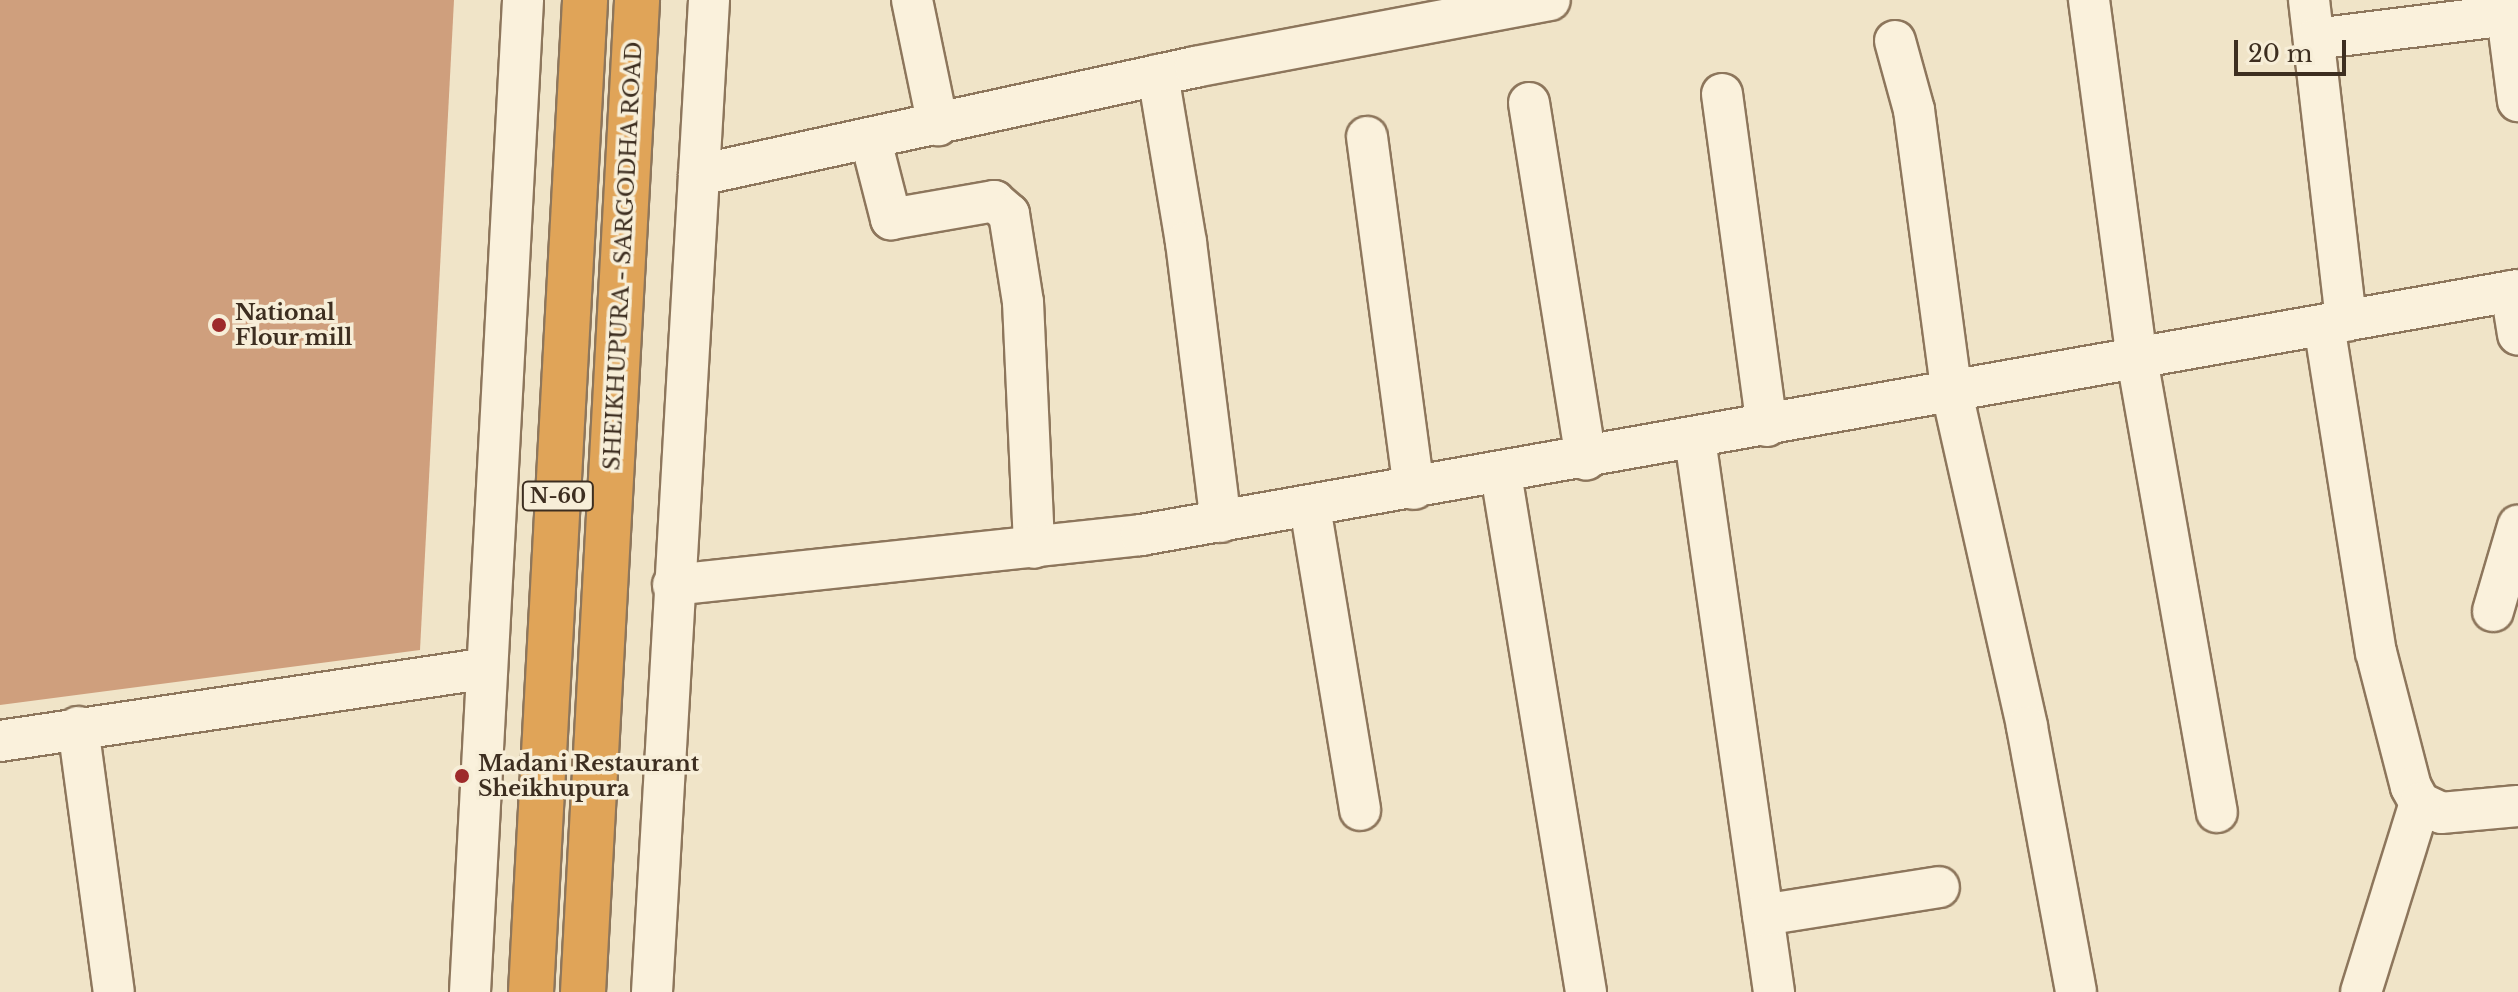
<!DOCTYPE html>
<html>
<head>
<meta charset="utf-8">
<style>
	body { margin:0 }
	#map { position:relative; width:2518px; height:992px; overflow:hidden; background:#f0e4c8; font-family:"Libre Baskerville",serif }
	div>[style] { position:absolute }
	.building>* { inset:0; background:#cf9f7d }
	.roads { filter:drop-shadow(2px 0 #8d765c) drop-shadow(-2px 0 #8d765c) drop-shadow(0 2px #8d765c) drop-shadow(0 -2px #8d765c) }
	.street>* { height:40px; margin:-20px; padding:0 20px; transform-origin:20px; border-radius:20px; background:#faf1dc }
	.highway>* { height:44px; margin:-22px; padding:0 22px; transform-origin:22px; border-radius:22px; background:#e0a458 }
	.dots>* { width:22px; height:22px; translate:-50% -50%; box-sizing:border-box; border:4px solid #f7eed8; border-radius:50% }
	span { translate:-50% -50%; white-space:nowrap; text-align:center; line-height:1.15; -webkit-text-stroke:7px #f7eed8; paint-order:stroke }
	.shield-label span { padding:2px 6px; background:#f7eed8; border:2px solid; border-radius:6px; -webkit-text-stroke-width:0 }
	.shield-label { font-size:20px; color:#3d2e20; font-weight:700 }
	.street-label { font-size:22px; color:#3d2e20 }
	.poi-label { font-size:22px; color:#3d2e20; font-weight:700 }
	.left { translate:0 -50%; text-align:left }
	.scale { position:absolute; left:2234px; top:40px; width:112px; height:36px; box-sizing:border-box; border:4px solid #3d2e20; border-top:0; padding-left:10px; font-size:24px; line-height:28px; white-space:nowrap; color:#3d2e20; -webkit-text-stroke:6px #f7eed8; paint-order:stroke }
</style>
</head>
<body>
<div id="map">
	<div class="building">
		<i style="clip-path:polygon(0 0,454px 0,420px 650px,0 705px)"></i>
	</div>
	<div class="roads">
		<div class="street">
			<i style="left:912px;top:0;width:128px;rotate:78.3deg"></i>
			<i style="left:2089px;top:0;width:362px;rotate:82.4deg"></i>
			<i style="left:2137px;top:359px;width:460px;rotate:80deg"></i>
			<i style="left:2309px;top:0;width:323px;rotate:83.4deg"></i>
			<i style="left:2505px;top:0;width:102px;rotate:82.7deg"></i>
			<i style="left:2315px;top:39px;width:193px;rotate:-7.1deg"></i>
			<i style="left:1895px;top:41px;width:72px;rotate:74.6deg"></i>
			<i style="left:1914px;top:110px;width:286px;rotate:82.4deg"></i>
			<i style="left:1952px;top:393px;width:342px;rotate:77.3deg"></i>
			<i style="left:2027px;top:727px;width:269px;rotate:79.5deg"></i>
			<i style="left:1158px;top:75px;width:169px;rotate:80.5deg"></i>
			<i style="left:1186px;top:242px;width:282px;rotate:82.9deg"></i>
			<i style="left:1722px;top:94px;width:335px;rotate:82.3deg"></i>
			<i style="left:1529px;top:103px;width:361px;rotate:80.9deg"></i>
			<i style="left:1367px;top:137px;width:355px;rotate:82.4deg"></i>
			<i style="left:871px;top:141px;width:81px;rotate:75.6deg"></i>
			<i style="left:891px;top:219px;width:105px;rotate:-9.9deg"></i>
			<i style="left:994px;top:201px;width:20px;rotate:41deg"></i>
			<i style="left:1009px;top:214px;width:89px;rotate:81deg"></i>
			<i style="left:1023px;top:302px;width:246px;rotate:87.4deg"></i>
			<i style="left:699px;top:175px;width:508px;rotate:-12.28deg"></i>
			<i style="left:1195px;top:67px;width:361px;rotate:-10.7deg"></i>
			<i style="left:2511px;top:291px;width:44px;rotate:80.8deg"></i>
			<i style="left:2324px;top:325px;width:331px;rotate:81deg"></i>
			<i style="left:2376px;top:652px;width:139px;rotate:75.5deg"></i>
			<i style="left:2411px;top:787px;width:18px;rotate:61deg"></i>
			<i style="left:2420px;top:803px;width:23px;rotate:25deg"></i>
			<i style="left:2441px;top:813px;width:77px;rotate:-5.2deg"></i>
			<i style="left:1695px;top:439px;width:559px;rotate:81.87deg"></i>
			<i style="left:1501px;top:474px;width:525px;rotate:80.68deg"></i>
			<i style="left:1310px;top:507px;width:307px;rotate:80.6deg"></i>
			<i style="left:673px;top:585px;width:471px;rotate:-6.1deg"></i>
			<i style="left:1141px;top:535px;width:1399px;rotate:-10.09deg"></i>
			<i style="left:2493px;top:611px;width:89px;rotate:-73.6deg"></i>
			<i style="left:78px;top:727px;width:267px;rotate:82.3deg"></i>
			<i style="left:0;top:741px;width:492px;rotate:-8.5deg"></i>
			<i style="left:1763px;top:915px;width:178px;rotate:-9deg"></i>
			<i style="left:470px;top:992px;width:993px;rotate:-86.94deg"></i>
			<i style="left:652px;top:992px;width:994px;rotate:-86.71deg"></i>
			<i style="left:2361px;top:992px;width:198px;rotate:-72.7deg"></i>
		</div>
		<div class="highway">
			<i style="left:531px;top:992px;width:993px;rotate:-86.88deg"></i>
			<i style="left:583px;top:992px;width:993px;rotate:-86.88deg"></i>
		</div>
	</div>
	<div class="dots">
		<i style="left:219px;top:325px;background:#9e2a2b"></i>
		<i style="left:462px;top:776px;background:#9e2a2b"></i>
	</div>
	<div class="shield-label">
		<span style="left:558px;top:496px">N-60</span>
	</div>
	<div class="street-label">
		<span style="left:623px;top:256px;rotate:-87deg">SHEIKHUPURA - SARGODHA ROAD</span>
	</div>
	<div class="poi-label">
		<span class="left" style="left:235px;top:325px">National<br>Flour mill</span>
		<span class="left" style="left:478px;top:776px">Madani Restaurant<br>Sheikhupura</span>
	</div>
	<div class="scale">20 m</div>
</div>
</body>
</html>
